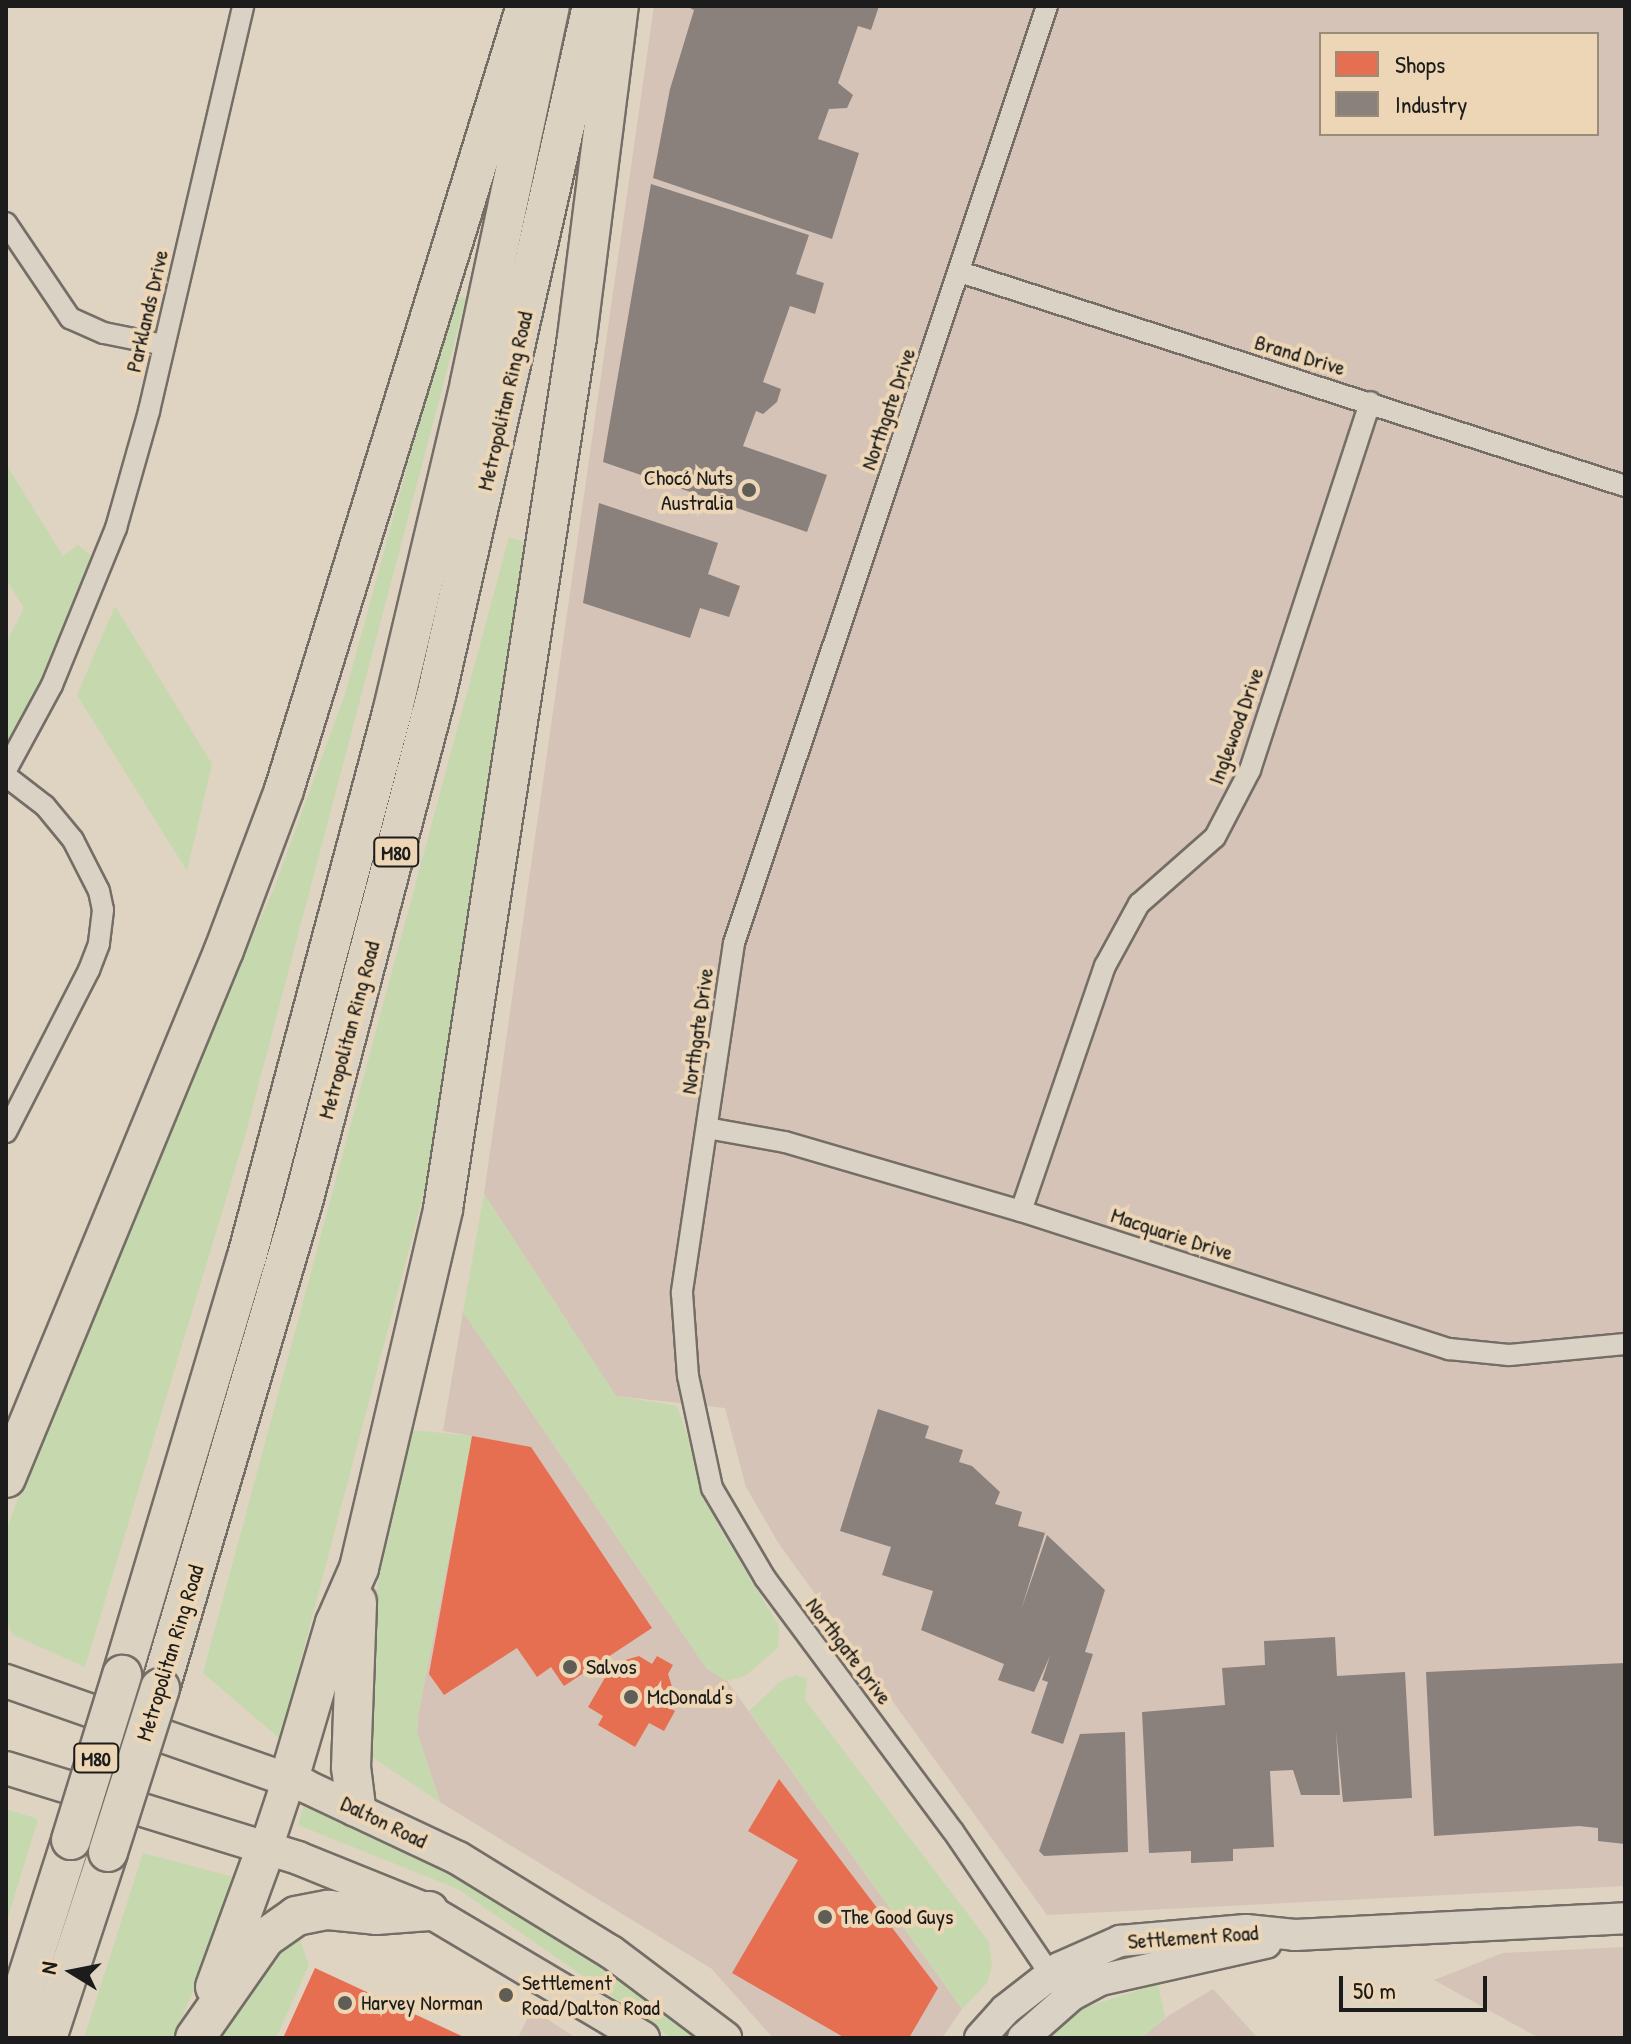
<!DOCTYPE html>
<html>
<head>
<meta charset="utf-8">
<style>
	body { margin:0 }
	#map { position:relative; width:1631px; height:2044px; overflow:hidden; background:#dfd3c2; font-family:"Patrick Hand",sans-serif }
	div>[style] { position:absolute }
	.built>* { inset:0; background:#d5c3b7 }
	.green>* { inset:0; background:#c6d9ae }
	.shops>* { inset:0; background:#e76f51 }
	.industry>* { inset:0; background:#8a817c }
	.roads { filter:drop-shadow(2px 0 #746e67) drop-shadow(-2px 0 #746e67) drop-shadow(0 2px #746e67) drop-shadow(0 -2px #746e67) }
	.minor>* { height:20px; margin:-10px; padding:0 10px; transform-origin:10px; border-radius:10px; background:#dbd2c6 }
	.secondary>* { height:30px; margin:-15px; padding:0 15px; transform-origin:15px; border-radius:15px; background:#dbd2c6 }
	.primary>* { height:32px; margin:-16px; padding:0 16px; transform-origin:16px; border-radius:16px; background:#dcd2c1 }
	.motorway>* { height:38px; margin:-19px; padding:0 19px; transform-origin:19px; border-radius:19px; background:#dcd2c1 }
	.bridges { filter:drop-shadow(2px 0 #746e67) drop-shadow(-2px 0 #746e67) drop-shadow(0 2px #746e67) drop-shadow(0 -2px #746e67) }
	.motorway-bridge>* { height:38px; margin:-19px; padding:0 19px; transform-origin:19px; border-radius:19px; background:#dcd2c1 }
	.dots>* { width:22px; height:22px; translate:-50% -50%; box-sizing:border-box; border:4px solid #ecd6b5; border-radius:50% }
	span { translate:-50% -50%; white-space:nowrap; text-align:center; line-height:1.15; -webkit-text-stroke:8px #ecd6b5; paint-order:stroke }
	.shield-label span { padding:2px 6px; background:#ecd6b5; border:2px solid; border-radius:6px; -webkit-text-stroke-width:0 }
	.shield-label { font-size:20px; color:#1c1c1c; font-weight:700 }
	.street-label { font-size:22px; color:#1c1c1c }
	.poi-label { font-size:22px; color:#1c1c1c }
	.right { translate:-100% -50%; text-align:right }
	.left { translate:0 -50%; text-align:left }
	.frame { position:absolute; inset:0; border:8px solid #1c1c1c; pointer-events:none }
	.legend { position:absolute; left:1319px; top:32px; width:280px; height:104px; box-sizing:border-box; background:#ecd6b5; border:2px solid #998c78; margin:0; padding:10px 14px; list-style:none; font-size:24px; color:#1c1c1c }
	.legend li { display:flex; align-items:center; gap:16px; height:40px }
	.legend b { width:40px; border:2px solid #998c78 }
	.north { position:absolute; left:32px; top:1932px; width:80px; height:80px; -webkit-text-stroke:6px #ecd6b5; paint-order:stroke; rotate:280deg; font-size:22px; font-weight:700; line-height:32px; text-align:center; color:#1c1c1c }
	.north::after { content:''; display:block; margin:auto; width:28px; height:36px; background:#1c1c1c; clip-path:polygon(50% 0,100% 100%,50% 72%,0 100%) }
	.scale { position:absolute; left:1339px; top:1976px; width:148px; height:36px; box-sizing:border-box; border:4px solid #1c1c1c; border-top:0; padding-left:10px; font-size:24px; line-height:28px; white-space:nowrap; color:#1c1c1c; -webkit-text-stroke:6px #ecd6b5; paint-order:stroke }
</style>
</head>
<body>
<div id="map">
	<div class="built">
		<i style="clip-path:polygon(evenodd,654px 6px,1625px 6px,1625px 1886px,1047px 1915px,779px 1544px,746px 1487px,725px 1408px,616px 1396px,484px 1194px,654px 6px,1321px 34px,1597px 34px,1597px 134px,1321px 134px,1321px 34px)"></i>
		<i style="clip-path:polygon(463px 1312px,707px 1669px,727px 1681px,962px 2009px,942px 2038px,773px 2038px,712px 1969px,440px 1802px,417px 1732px,418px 1716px,472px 1436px,443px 1431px)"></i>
		<i style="clip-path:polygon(1625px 1947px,1625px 2038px,1539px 2038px,1434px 1980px,1503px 1953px)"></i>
		<i style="clip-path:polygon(1213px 1989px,1258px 2038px,1141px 2038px,1168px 2016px)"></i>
		<i style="clip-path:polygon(532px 2009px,576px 2038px,518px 2038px)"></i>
	</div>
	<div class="green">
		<i style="clip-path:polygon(454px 296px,466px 298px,245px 1136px,85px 1667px,13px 1635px,6px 1621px,6px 1532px,80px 1324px,275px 886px,345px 694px)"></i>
		<i style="clip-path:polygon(6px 464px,63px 556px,78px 545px,94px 558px,34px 699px,6px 750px,6px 643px,24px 608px,6px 579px)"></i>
		<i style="clip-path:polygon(509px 537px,539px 547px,435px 1150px,280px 1739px,203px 1673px)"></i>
		<i style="clip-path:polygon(115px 606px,212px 764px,187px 871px,77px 695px)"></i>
		<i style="clip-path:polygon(484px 1194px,616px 1396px,677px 1406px,719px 1527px,779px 1626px,778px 1648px,745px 1676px,727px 1681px,707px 1669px,463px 1312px)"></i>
		<i style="clip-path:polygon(413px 1430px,472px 1436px,418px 1716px,417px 1732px,440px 1802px,369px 1755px,374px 1601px)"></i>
		<i style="clip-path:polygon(796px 1675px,807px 1679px,805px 1700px,989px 1942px,992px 1966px,987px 1983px,962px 2009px,749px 1711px,781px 1681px)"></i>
		<i style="clip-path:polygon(304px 1804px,478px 1887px,581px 1951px,699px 2038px,672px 2038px,458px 1889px,298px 1825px)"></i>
		<i style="clip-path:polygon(6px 1809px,38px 1819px,6px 1924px)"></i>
		<i style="clip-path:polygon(143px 1853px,241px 1879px,173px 2038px,84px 2038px)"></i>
		<i style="clip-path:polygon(295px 1927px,309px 1965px,276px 2038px,213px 2038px)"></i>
		<i style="clip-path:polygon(1158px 1984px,1165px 2018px,1141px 2038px,1042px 2038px,1074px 2011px)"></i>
	</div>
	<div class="shops">
		<i style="clip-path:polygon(472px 1436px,531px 1447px,652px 1628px,564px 1686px,551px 1667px,537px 1677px,517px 1648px,444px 1695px,429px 1674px)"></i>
		<i style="clip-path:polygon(639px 1656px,652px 1664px,657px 1656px,673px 1665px,668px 1674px,673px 1690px,664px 1704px,675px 1711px,664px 1731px,649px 1723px,635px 1747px,598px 1725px,603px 1716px,588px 1707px,606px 1676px,622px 1661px)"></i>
		<i style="clip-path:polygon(779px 1779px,938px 1988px,909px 2038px,845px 2038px,732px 1973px,798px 1860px,748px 1831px)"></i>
		<i style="clip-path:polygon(315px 1968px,466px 2038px,283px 2038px)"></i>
	</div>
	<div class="industry">
		<i style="clip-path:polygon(686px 6px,879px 6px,871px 30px,858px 26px,838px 83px,853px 95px,847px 108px,829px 109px,818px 139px,859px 153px,832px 239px,653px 178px,670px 89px,694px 10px)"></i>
		<i style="clip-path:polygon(651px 184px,809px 235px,796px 274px,824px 283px,815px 314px,790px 306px,763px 382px,781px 389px,777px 402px,763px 414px,756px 411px,743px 446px,827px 475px,807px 532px,603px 462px)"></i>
		<i style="clip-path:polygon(599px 503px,718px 543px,708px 574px,740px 586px,729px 617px,700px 608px,690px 638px,583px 603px)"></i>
		<i style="clip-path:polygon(878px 1409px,929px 1426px,925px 1438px,963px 1450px,959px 1462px,972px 1466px,1000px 1492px,995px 1504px,1022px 1512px,1018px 1526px,1045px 1533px,1021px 1610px,1047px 1535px,1105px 1590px,1085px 1652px,1093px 1654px,1063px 1744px,1031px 1733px,1048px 1682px,1042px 1680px,1050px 1656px,1034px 1692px,998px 1680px,1004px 1664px,921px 1630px,933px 1591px,882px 1575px,891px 1547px,840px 1531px)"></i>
		<i style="clip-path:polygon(1335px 1637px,1337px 1676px,1405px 1672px,1412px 1798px,1343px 1802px,1336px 1731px,1340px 1795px,1301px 1795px,1293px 1770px,1270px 1771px,1274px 1847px,1233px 1849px,1233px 1861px,1191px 1863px,1191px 1851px,1149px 1853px,1142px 1712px,1225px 1705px,1222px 1668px,1265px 1665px,1264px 1641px)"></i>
		<i style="clip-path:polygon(1625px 1663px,1625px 1844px,1598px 1841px,1598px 1828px,1579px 1826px,1434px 1836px,1426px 1672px)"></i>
		<i style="clip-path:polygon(1125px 1732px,1128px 1852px,1044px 1856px,1039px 1851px,1080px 1734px)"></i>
	</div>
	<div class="roads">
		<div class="minor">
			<i style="left:1047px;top:6px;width:988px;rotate:108.47deg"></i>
			<i style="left:734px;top:943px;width:354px;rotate:98.5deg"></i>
			<i style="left:682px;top:1293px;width:83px;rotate:85.9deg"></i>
			<i style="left:688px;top:1376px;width:115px;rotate:77.9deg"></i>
			<i style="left:712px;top:1488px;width:104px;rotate:59.5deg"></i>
			<i style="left:765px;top:1578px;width:315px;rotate:53.4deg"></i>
			<i style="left:953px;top:1831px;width:185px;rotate:55.8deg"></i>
			<i style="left:6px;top:223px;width:115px;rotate:56deg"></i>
			<i style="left:70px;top:318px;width:37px;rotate:24deg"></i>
			<i style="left:104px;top:333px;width:61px;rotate:11.3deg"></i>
			<i style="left:960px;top:272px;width:699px;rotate:17.84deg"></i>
			<i style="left:6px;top:770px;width:97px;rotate:-61.6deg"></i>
			<i style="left:52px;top:685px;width:170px;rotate:-67.8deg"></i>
			<i style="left:116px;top:528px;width:122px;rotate:-74.2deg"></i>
			<i style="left:149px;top:411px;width:416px;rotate:-76.9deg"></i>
			<i style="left:6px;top:776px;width:49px;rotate:37.6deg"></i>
			<i style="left:45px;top:806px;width:44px;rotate:50.5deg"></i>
			<i style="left:73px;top:840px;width:57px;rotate:63deg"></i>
			<i style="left:99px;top:891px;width:19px;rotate:78deg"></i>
			<i style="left:103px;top:910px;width:34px;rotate:97deg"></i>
			<i style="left:99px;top:944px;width:28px;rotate:111deg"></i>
			<i style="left:89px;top:970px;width:182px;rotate:117.1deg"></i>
			<i style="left:707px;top:1128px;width:79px;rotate:10.2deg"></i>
			<i style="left:785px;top:1142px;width:246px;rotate:16.3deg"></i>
			<i style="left:1021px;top:1211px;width:450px;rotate:17.9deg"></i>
			<i style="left:1449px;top:1349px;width:60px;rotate:5.7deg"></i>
			<i style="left:1509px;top:1355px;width:117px;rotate:-5.4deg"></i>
			<i style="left:1021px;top:1211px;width:259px;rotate:-71.1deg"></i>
			<i style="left:1105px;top:966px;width:71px;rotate:-61.3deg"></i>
			<i style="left:1139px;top:904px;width:101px;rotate:-41.4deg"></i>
			<i style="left:1215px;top:837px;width:76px;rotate:-62.4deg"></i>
			<i style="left:1250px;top:770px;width:387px;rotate:-71.9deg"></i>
		</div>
		<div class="secondary">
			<i style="left:980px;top:2038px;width:38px;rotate:-48deg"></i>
			<i style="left:1005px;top:2010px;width:68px;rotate:-37.9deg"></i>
			<i style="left:1059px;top:1968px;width:67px;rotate:-23.9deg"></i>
			<i style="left:1120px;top:1941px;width:126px;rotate:-5deg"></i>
			<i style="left:1246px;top:1930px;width:49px;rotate:5.8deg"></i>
			<i style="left:1295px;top:1935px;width:330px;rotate:-2.9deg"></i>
			<i style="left:1023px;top:2038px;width:65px;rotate:-41.3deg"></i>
			<i style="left:1072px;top:1995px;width:32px;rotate:-28deg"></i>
			<i style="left:1100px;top:1980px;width:170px;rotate:-12.6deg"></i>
		</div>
		<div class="primary">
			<i style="left:6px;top:1681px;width:317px;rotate:19.3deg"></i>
			<i style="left:305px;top:1786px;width:169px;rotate:25.2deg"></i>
			<i style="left:458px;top:1858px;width:180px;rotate:31.6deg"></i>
			<i style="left:611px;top:1952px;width:143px;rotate:37deg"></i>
			<i style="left:6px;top:1768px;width:306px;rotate:17.1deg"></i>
			<i style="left:298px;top:1858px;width:141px;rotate:22deg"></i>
			<i style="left:429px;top:1911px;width:249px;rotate:30.7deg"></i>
			<i style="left:266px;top:1848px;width:73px;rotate:-71.6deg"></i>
		</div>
		<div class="motorway">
			<i style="left:6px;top:1478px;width:571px;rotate:-67.57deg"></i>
			<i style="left:224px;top:950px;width:171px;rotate:-69.4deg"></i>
			<i style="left:284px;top:790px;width:820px;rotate:-72.85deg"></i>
			<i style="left:122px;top:1675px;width:433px;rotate:-73.4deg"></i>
			<i style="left:246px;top:1260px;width:570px;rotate:-75.06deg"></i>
			<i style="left:393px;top:709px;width:336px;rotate:-76.7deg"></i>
			<i style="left:470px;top:382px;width:384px;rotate:-78deg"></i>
			<i style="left:160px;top:1688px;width:507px;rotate:-73.6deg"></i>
			<i style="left:303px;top:1202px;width:527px;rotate:-75.28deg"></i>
			<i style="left:437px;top:692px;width:703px;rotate:-77.27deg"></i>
			<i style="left:289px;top:1779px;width:163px;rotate:-73.6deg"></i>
			<i style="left:335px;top:1623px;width:60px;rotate:-66.4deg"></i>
			<i style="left:359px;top:1568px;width:369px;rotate:-76.8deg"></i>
			<i style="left:443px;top:1209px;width:882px;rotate:-81.26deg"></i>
			<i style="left:577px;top:337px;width:334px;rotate:-82.8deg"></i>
			<i style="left:356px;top:1807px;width:40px;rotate:-97.1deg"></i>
			<i style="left:351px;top:1767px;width:165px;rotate:-87.9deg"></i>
			<i style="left:215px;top:1987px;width:148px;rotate:-69.9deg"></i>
			<i style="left:8px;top:2038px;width:208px;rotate:-72.3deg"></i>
			<i style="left:47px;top:2038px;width:196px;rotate:-71.8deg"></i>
			<i style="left:195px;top:2038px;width:122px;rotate:-55deg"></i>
			<i style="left:265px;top:1938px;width:38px;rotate:-35deg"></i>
			<i style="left:296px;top:1916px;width:33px;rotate:-11deg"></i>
			<i style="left:328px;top:1910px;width:48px;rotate:5.9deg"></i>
			<i style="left:376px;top:1915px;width:53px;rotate:-4.3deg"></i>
		</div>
	</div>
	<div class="bridges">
		<div class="motorway-bridge">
			<i style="left:71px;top:1840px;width:173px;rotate:-72.8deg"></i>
			<i style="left:108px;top:1852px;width:172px;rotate:-72.4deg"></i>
		</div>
	</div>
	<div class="dots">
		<i style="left:749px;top:490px;background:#605c56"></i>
		<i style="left:570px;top:1667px;background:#605c56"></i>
		<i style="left:631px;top:1697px;background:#605c56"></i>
		<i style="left:825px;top:1917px;background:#605c56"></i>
		<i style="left:506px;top:1995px;background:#605c56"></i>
		<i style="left:345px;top:2003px;background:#605c56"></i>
	</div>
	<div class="shield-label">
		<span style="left:396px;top:852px">M80</span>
		<span style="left:96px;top:1758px">M80</span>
	</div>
	<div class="street-label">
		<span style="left:147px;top:311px;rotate:-77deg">Parklands Drive</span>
		<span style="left:1300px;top:355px;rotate:17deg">Brand Drive</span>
		<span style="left:505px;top:401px;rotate:-77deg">Metropolitan Ring Road</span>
		<span style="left:888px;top:409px;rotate:-71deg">Northgate Drive</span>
		<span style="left:1236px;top:726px;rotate:-70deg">Inglewood Drive</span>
		<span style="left:349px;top:1030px;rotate:-75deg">Metropolitan Ring Road</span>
		<span style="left:697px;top:1031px;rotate:-82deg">Northgate Drive</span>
		<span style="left:1172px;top:1234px;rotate:18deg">Macquarie Drive</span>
		<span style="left:849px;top:1651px;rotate:53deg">Northgate Drive</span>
		<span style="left:170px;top:1653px;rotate:-73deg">Metropolitan Ring Road</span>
		<span style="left:384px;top:1822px;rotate:26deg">Dalton Road</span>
		<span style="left:1193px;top:1937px;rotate:-4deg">Settlement Road</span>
	</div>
	<div class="poi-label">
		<span class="right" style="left:733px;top:490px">Chocó Nuts<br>Australia</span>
		<span class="left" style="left:586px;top:1667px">Salvos</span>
		<span class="left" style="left:647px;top:1697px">McDonald's</span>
		<span class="left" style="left:841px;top:1917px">The Good Guys</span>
		<span class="left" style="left:522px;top:1995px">Settlement<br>Road/Dalton Road</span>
		<span class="left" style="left:361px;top:2003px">Harvey Norman</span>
	</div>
	<div class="frame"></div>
	<ul class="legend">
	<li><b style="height:22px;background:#e76f51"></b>Shops</li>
	<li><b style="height:22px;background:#8a817c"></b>Industry</li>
	</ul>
	<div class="north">N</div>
	<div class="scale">50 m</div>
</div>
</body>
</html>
